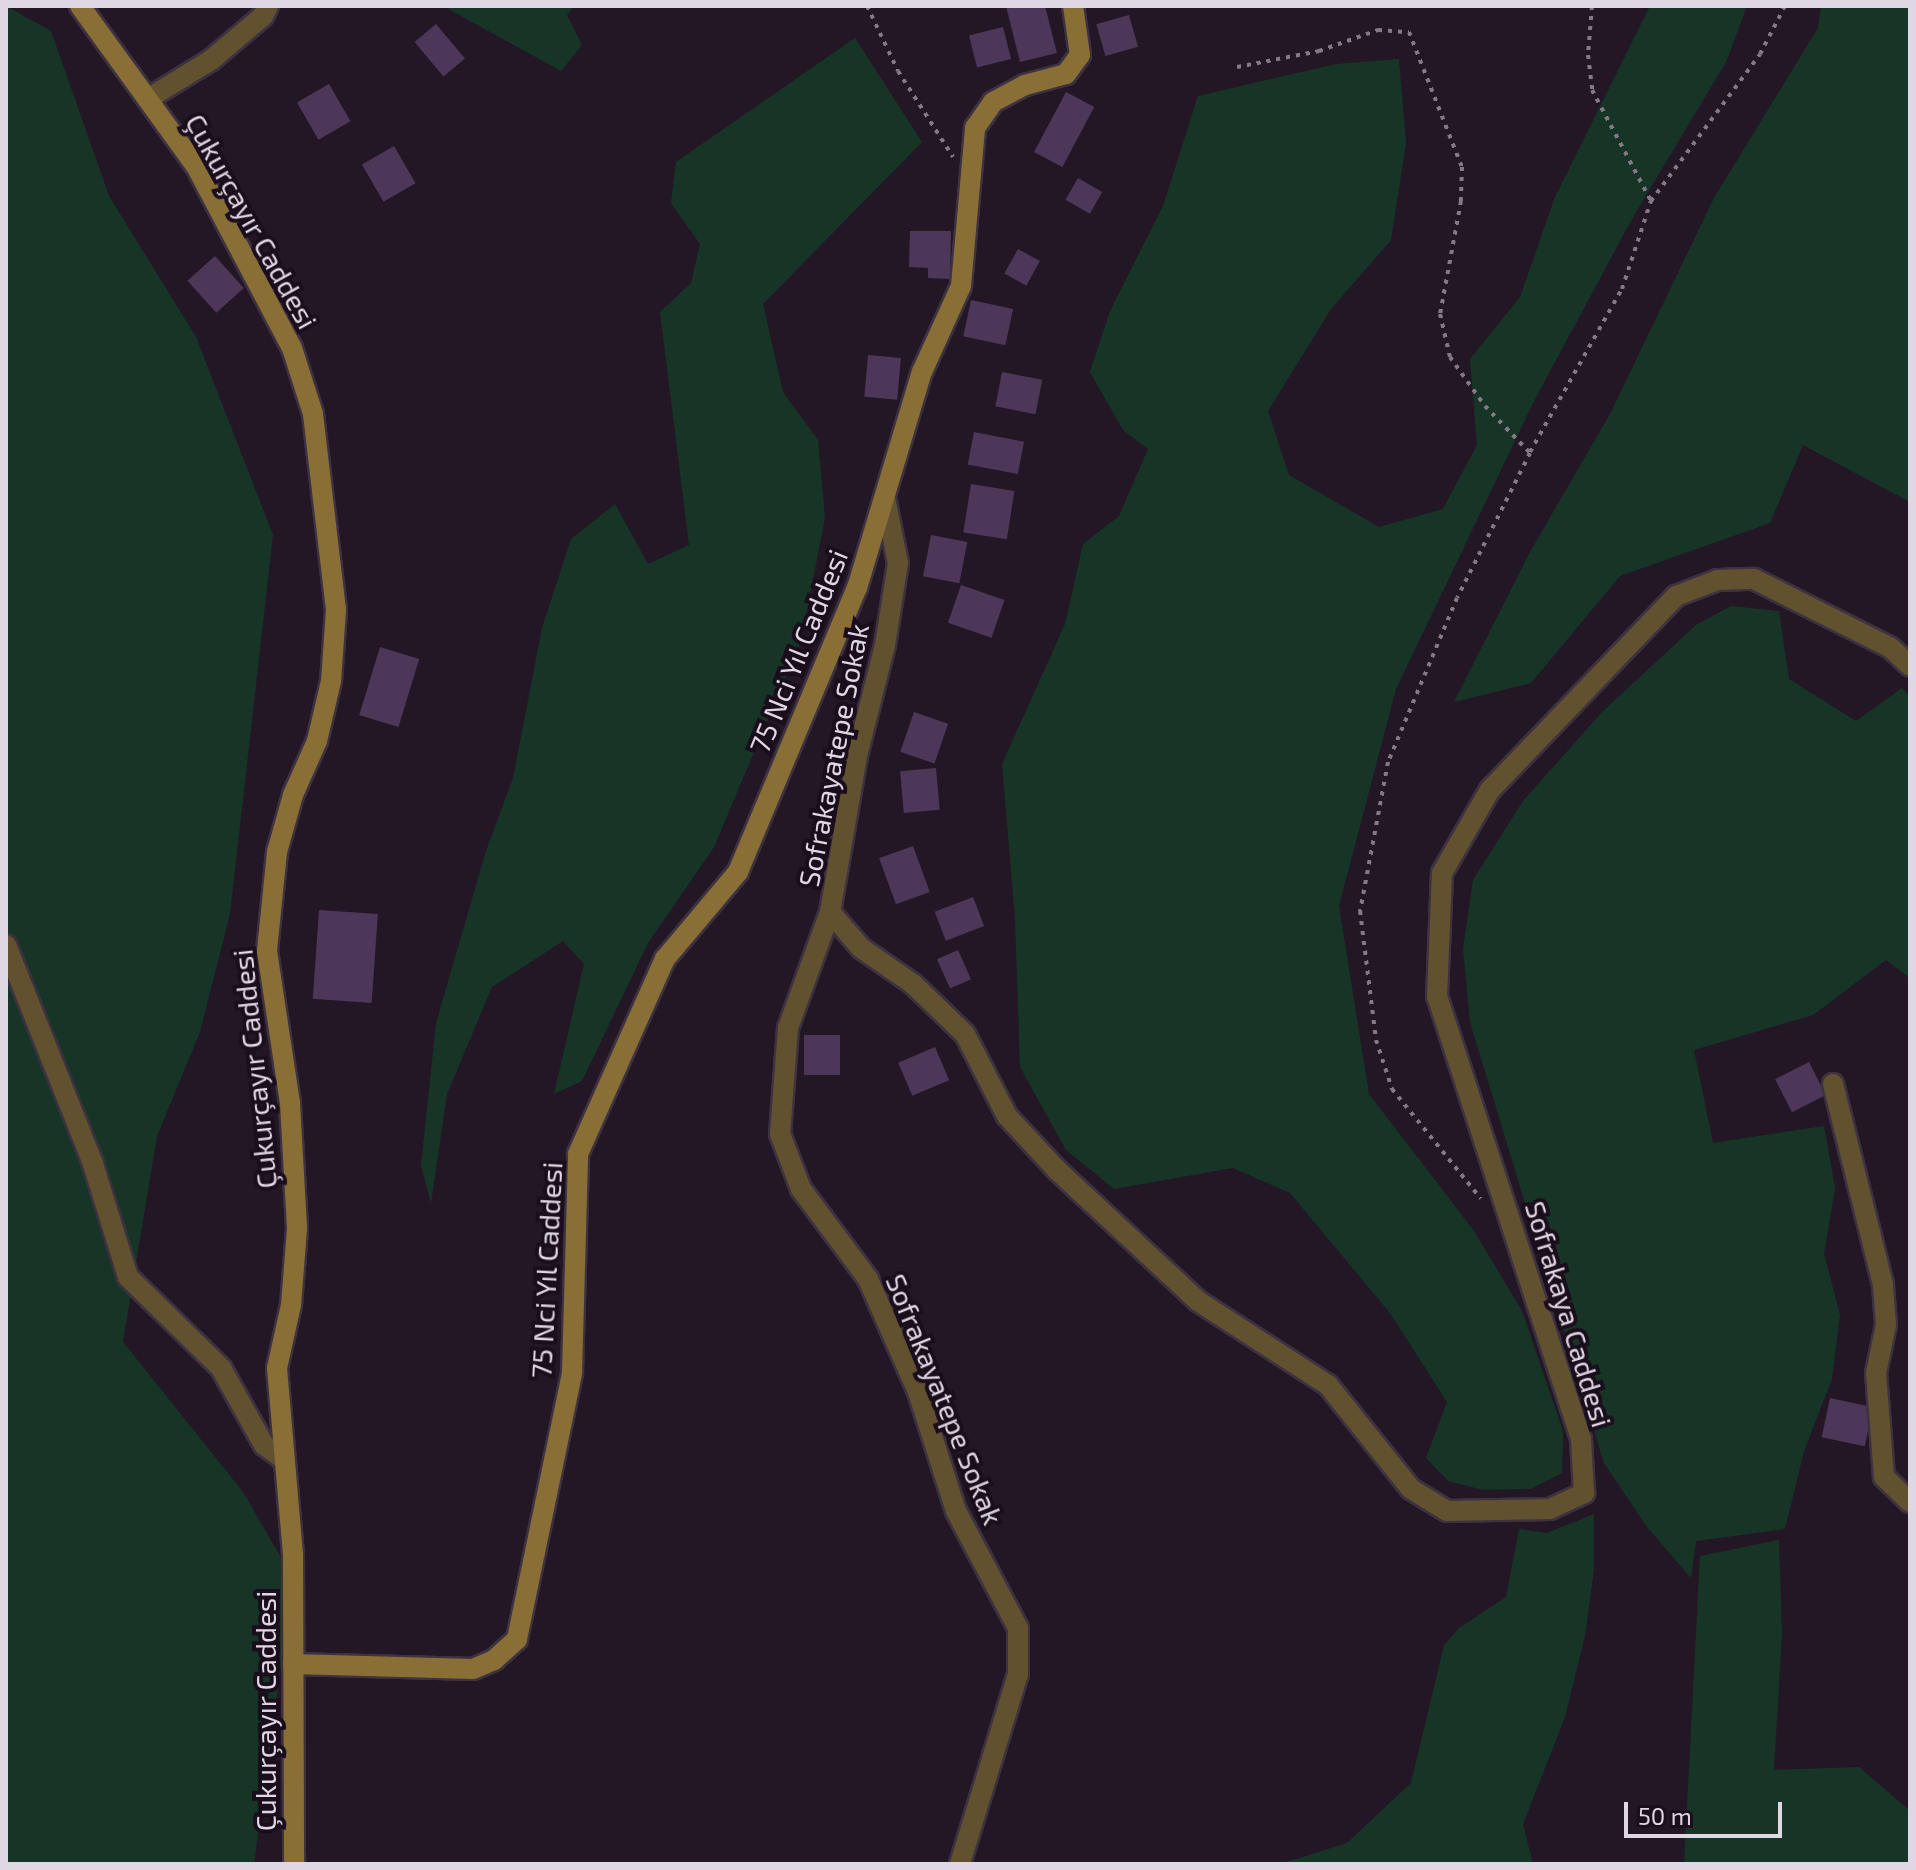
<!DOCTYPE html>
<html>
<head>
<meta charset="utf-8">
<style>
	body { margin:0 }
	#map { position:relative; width:1916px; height:1870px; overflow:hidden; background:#231726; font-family:"Exo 2",sans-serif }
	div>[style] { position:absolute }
	.green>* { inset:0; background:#173527 }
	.building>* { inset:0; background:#4d3759; transform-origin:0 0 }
	.path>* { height:4px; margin-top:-2px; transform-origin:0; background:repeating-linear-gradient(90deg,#847a87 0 4px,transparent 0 10px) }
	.roads { filter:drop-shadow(2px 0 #3d3240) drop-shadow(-2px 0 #3d3240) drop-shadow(0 2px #3d3240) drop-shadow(0 -2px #3d3240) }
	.street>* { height:20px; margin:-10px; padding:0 10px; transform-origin:10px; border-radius:10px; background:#61512f }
	.secondary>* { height:20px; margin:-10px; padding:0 10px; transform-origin:10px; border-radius:10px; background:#896f35 }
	span { translate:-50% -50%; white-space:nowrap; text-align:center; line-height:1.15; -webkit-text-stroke:8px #1a0e1c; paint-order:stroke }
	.street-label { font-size:28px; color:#dfd7e1 }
	.frame { position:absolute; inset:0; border:8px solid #dfd7e1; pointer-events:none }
	.scale { position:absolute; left:1624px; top:1802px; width:158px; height:36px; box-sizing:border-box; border:4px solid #dfd7e1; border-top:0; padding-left:10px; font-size:24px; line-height:28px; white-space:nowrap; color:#dfd7e1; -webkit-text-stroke:6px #1a0e1c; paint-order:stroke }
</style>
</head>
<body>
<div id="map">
	<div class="green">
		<i style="clip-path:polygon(6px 6px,51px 31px,109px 196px,196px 337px,273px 535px,230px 914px,200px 1032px,157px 1136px,123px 1342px,243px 1492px,293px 1578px,254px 1864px,6px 1864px)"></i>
		<i style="clip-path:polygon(443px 6px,574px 6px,567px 15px,582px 45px,561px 71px)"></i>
		<i style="clip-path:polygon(1650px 6px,1747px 6px,1726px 62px,1632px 219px,1534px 401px,1396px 689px,1339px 906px,1369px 1094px,1474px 1231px,1522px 1311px,1563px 1431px,1562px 1473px,1530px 1489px,1483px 1490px,1448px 1481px,1426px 1458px,1447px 1402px,1390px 1313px,1290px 1193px,1233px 1168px,1114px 1189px,1066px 1150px,1020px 1067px,1015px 918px,1002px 764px,1065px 624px,1083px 544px,1119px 516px,1148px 449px,1123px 430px,1090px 372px,1110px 311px,1163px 206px,1198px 96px,1336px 64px,1399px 59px,1406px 143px,1391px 240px,1331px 309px,1268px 411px,1289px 475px,1379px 527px,1443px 509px,1477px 445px,1470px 359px,1520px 297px,1555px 197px)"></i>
		<i style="clip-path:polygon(1821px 6px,1910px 6px,1910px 502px,1803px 445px,1770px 523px,1620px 576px,1531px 683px,1454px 702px,1530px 552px,1610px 414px,1714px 198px,1818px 28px)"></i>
		<i style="clip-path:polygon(855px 38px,922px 142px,763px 304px,783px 392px,818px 440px,825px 518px,801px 641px,714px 847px,648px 943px,582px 1081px,554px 1094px,584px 964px,563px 941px,492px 987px,447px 1094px,431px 1203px,421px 1166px,436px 1023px,486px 851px,513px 778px,542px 628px,571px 539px,615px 504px,648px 564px,689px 545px,660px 312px,691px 283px,700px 244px,671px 203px,676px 162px)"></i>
		<i style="clip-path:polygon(1731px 606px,1779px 611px,1789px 679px,1856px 721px,1902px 688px,1910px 697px,1910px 978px,1886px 960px,1813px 1015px,1694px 1050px,1713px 1143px,1824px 1126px,1835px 1188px,1824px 1254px,1840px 1315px,1832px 1379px,1804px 1451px,1785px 1529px,1696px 1541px,1691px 1578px,1647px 1527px,1604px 1463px,1470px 1022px,1463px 949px,1473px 880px,1523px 801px,1602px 712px,1696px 625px)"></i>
		<i style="clip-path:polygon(1594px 1514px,1594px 1569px,1585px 1636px,1565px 1717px,1523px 1824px,1533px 1864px,1280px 1864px,1347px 1843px,1411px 1783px,1444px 1645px,1459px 1628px,1506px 1597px,1519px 1529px,1547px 1533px)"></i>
		<i style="clip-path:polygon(1779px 1540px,1782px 1633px,1774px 1770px,1859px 1767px,1910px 1811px,1910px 1864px,1684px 1864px,1700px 1556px)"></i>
	</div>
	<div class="building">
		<i style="clip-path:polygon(1006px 6px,1045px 6px,1057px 53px,1020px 62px)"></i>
		<i style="left:1129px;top:15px;width:33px;height:34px;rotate:74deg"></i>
		<i style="left:436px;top:24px;width:45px;height:28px;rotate:50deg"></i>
		<i style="left:1003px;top:27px;width:33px;height:35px;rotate:76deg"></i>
		<i style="left:329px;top:84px;width:43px;height:37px;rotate:60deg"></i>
		<i style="left:1066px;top:92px;width:32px;height:68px;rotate:28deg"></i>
		<i style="left:394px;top:146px;width:43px;height:37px;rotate:60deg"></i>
		<i style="left:1078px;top:178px;width:28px;height:25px;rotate:30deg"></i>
		<i style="clip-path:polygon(910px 231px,951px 231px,950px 279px,928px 278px,928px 268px,909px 267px)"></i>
		<i style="left:1018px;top:249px;width:25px;height:28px;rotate:29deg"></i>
		<i style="left:215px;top:256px;width:43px;height:37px;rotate:48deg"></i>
		<i style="left:971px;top:300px;width:43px;height:37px;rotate:12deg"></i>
		<i style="left:868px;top:355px;width:33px;height:42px;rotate:5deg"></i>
		<i style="left:1002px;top:372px;width:41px;height:35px;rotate:11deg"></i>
		<i style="left:974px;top:432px;width:51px;height:33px;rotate:11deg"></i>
		<i style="left:971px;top:484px;width:44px;height:49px;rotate:9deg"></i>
		<i style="left:931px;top:535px;width:37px;height:42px;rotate:11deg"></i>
		<i style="left:961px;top:585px;width:46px;height:40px;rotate:19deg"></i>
		<i style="left:380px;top:647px;width:41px;height:71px;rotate:17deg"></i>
		<i style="left:914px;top:712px;width:36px;height:42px;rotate:19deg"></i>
		<i style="left:936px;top:768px;width:42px;height:36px;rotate:85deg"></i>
		<i style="left:913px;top:846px;width:49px;height:36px;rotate:70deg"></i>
		<i style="left:973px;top:897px;width:31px;height:41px;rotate:69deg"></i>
		<i style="left:319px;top:910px;width:59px;height:89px;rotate:4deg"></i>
		<i style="left:958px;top:950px;width:32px;height:23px;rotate:66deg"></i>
		<i style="left:804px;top:1035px;width:36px;height:40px"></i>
		<i style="left:935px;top:1047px;width:36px;height:40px;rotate:67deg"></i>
		<i style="left:1809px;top:1062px;width:37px;height:38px;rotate:63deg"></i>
		<i style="left:1830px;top:1398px;width:44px;height:40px;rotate:12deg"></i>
	</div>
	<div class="path">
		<i style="left:867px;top:6px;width:72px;rotate:64.5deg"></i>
		<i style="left:898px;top:71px;width:102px;rotate:57.4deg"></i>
		<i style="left:1592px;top:6px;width:49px;rotate:94.7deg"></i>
		<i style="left:1588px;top:55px;width:35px;rotate:83deg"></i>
		<i style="left:1592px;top:90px;width:126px;rotate:62deg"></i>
		<i style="left:1237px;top:67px;width:84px;rotate:-11deg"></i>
		<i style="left:1319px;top:51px;width:63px;rotate:-19.6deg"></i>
		<i style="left:1378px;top:30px;width:31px;rotate:4deg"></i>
		<i style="left:1409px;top:32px;width:145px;rotate:68.6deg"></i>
		<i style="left:1462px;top:167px;width:34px;rotate:92deg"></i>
		<i style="left:1461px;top:201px;width:115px;rotate:100.5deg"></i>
		<i style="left:1440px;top:314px;width:44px;rotate:76.9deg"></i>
		<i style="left:1450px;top:357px;width:60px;rotate:54.5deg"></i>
		<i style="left:1485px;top:406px;width:65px;rotate:46.2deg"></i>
		<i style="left:1530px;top:453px;width:162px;rotate:116.7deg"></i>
		<i style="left:1457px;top:598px;width:178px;rotate:112.8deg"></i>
		<i style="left:1388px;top:762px;width:152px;rotate:100.6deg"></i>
		<i style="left:1360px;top:911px;width:130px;rotate:82.9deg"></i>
		<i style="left:1376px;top:1040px;width:52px;rotate:71.9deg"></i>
		<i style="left:1392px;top:1089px;width:141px;rotate:51deg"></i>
		<i style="left:1530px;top:452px;width:187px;rotate:-60.6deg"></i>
		<i style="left:1622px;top:289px;width:93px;rotate:-71.8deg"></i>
		<i style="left:1651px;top:201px;width:183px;rotate:-53.4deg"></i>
		<i style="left:1760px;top:54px;width:54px;rotate:-62.5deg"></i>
	</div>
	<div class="roads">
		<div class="street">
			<i style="left:149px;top:98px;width:73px;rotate:-31.5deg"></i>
			<i style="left:211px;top:60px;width:68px;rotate:-40.2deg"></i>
			<i style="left:263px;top:16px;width:11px;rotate:-63deg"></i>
			<i style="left:885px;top:498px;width:66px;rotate:78.7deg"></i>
			<i style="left:898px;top:563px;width:83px;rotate:99deg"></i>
			<i style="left:885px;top:645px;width:114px;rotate:104.2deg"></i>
			<i style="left:857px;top:756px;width:158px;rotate:99.8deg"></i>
			<i style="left:830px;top:912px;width:123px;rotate:109.9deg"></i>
			<i style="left:788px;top:1028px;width:106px;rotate:94.3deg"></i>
			<i style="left:780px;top:1134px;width:59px;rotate:69.1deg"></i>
			<i style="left:801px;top:1189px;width:112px;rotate:53.3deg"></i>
			<i style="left:868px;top:1279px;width:124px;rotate:66.1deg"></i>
			<i style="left:918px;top:1392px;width:125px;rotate:72.3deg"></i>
			<i style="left:956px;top:1511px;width:132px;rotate:62.1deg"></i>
			<i style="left:1018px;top:1628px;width:46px;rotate:90deg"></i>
			<i style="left:1018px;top:1674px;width:199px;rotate:107deg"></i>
			<i style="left:830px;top:912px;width:48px;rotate:49.3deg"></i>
			<i style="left:861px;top:948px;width:63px;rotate:34.7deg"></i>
			<i style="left:913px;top:984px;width:72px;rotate:43.9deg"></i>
			<i style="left:965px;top:1034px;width:92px;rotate:62.9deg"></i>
			<i style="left:1007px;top:1116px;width:74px;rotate:47.2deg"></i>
			<i style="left:1057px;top:1170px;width:192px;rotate:42.9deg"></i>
			<i style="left:1198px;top:1301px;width:155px;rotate:32.9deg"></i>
			<i style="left:1328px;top:1385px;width:133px;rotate:51.4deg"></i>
			<i style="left:1411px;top:1489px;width:42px;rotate:31.4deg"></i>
			<i style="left:1447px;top:1511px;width:103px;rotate:-1.1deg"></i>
			<i style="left:1550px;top:1509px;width:38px;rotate:-25deg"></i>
			<i style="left:1584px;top:1493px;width:54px;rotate:-93.2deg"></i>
			<i style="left:1581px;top:1439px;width:465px;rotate:-108deg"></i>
			<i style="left:1437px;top:997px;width:124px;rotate:-87.7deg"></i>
			<i style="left:1442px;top:873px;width:96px;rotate:-60deg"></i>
			<i style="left:1490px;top:790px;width:269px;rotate:-46.2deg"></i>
			<i style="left:1676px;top:596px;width:45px;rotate:-20.9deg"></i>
			<i style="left:1718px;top:580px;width:36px;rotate:-2deg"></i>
			<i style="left:1754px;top:579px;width:153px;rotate:26.7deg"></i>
			<i style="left:1891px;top:648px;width:26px;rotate:43deg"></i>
			<i style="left:6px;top:945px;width:236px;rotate:68.3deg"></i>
			<i style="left:93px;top:1164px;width:118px;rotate:72.8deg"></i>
			<i style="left:128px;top:1277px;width:130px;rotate:44.4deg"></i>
			<i style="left:221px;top:1368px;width:88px;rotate:60.8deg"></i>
			<i style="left:264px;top:1445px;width:24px;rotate:36deg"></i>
			<i style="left:1833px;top:1084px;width:207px;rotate:76deg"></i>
			<i style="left:1883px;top:1285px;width:40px;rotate:85.7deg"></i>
			<i style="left:1886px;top:1325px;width:49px;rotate:101.8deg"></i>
			<i style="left:1876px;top:1373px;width:104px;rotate:85.6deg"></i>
			<i style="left:1884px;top:1477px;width:36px;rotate:44deg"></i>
		</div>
		<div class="secondary">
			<i style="left:80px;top:6px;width:198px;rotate:54.1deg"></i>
			<i style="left:196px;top:166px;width:206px;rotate:62.2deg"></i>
			<i style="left:292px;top:348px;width:69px;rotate:72.3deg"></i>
			<i style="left:313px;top:414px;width:197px;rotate:83.3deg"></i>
			<i style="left:336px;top:610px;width:71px;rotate:94deg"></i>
			<i style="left:331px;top:681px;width:62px;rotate:103.1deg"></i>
			<i style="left:317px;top:741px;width:59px;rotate:114deg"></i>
			<i style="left:293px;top:795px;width:59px;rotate:105.7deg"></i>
			<i style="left:277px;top:852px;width:100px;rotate:95.8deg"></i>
			<i style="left:267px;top:951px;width:154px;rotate:81.4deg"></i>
			<i style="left:290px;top:1103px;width:126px;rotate:86.8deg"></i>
			<i style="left:297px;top:1229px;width:76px;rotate:94.5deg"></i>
			<i style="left:291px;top:1305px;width:65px;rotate:102.5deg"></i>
			<i style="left:277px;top:1368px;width:188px;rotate:85.1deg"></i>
			<i style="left:293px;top:1555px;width:309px;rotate:89.8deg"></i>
			<i style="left:293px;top:1664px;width:180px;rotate:1.6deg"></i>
			<i style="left:473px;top:1669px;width:23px;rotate:-23deg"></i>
			<i style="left:494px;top:1660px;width:31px;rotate:-42deg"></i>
			<i style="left:517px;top:1639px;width:272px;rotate:-78.3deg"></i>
			<i style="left:572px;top:1373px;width:219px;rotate:-88.4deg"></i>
			<i style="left:578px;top:1154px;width:214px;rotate:-66deg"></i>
			<i style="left:665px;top:959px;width:114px;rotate:-50deg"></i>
			<i style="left:738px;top:872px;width:308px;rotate:-67.3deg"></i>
			<i style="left:857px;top:588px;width:226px;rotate:-73.3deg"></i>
			<i style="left:922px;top:372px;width:94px;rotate:-65.6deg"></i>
			<i style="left:961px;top:286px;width:159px;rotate:-84.9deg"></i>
			<i style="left:975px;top:128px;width:32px;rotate:-55deg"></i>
			<i style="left:993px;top:102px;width:36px;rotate:-28deg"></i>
			<i style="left:1025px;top:85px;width:42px;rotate:-15deg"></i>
			<i style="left:1066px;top:74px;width:24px;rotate:-54deg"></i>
			<i style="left:1080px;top:55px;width:49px;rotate:-98.1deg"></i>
		</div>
	</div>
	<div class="street-label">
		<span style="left:252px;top:221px;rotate:61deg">Çukurçayır Caddesi</span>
		<span style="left:798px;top:651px;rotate:-68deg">75 Nci Yıl Caddesi</span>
		<span style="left:833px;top:755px;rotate:-79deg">Sofrakayatepe Sokak</span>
		<span style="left:254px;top:1069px;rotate:-96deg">Çukurçayır Caddesi</span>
		<span style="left:546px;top:1270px;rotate:-87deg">75 Nci Yıl Caddesi</span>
		<span style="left:1569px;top:1314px;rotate:73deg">Sofrakaya Caddesi</span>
		<span style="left:945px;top:1399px;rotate:68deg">Sofrakayatepe Sokak</span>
		<span style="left:265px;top:1711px;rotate:-90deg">Çukurçayır Caddesi</span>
	</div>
	<div class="frame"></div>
	<div class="scale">50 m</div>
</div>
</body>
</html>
